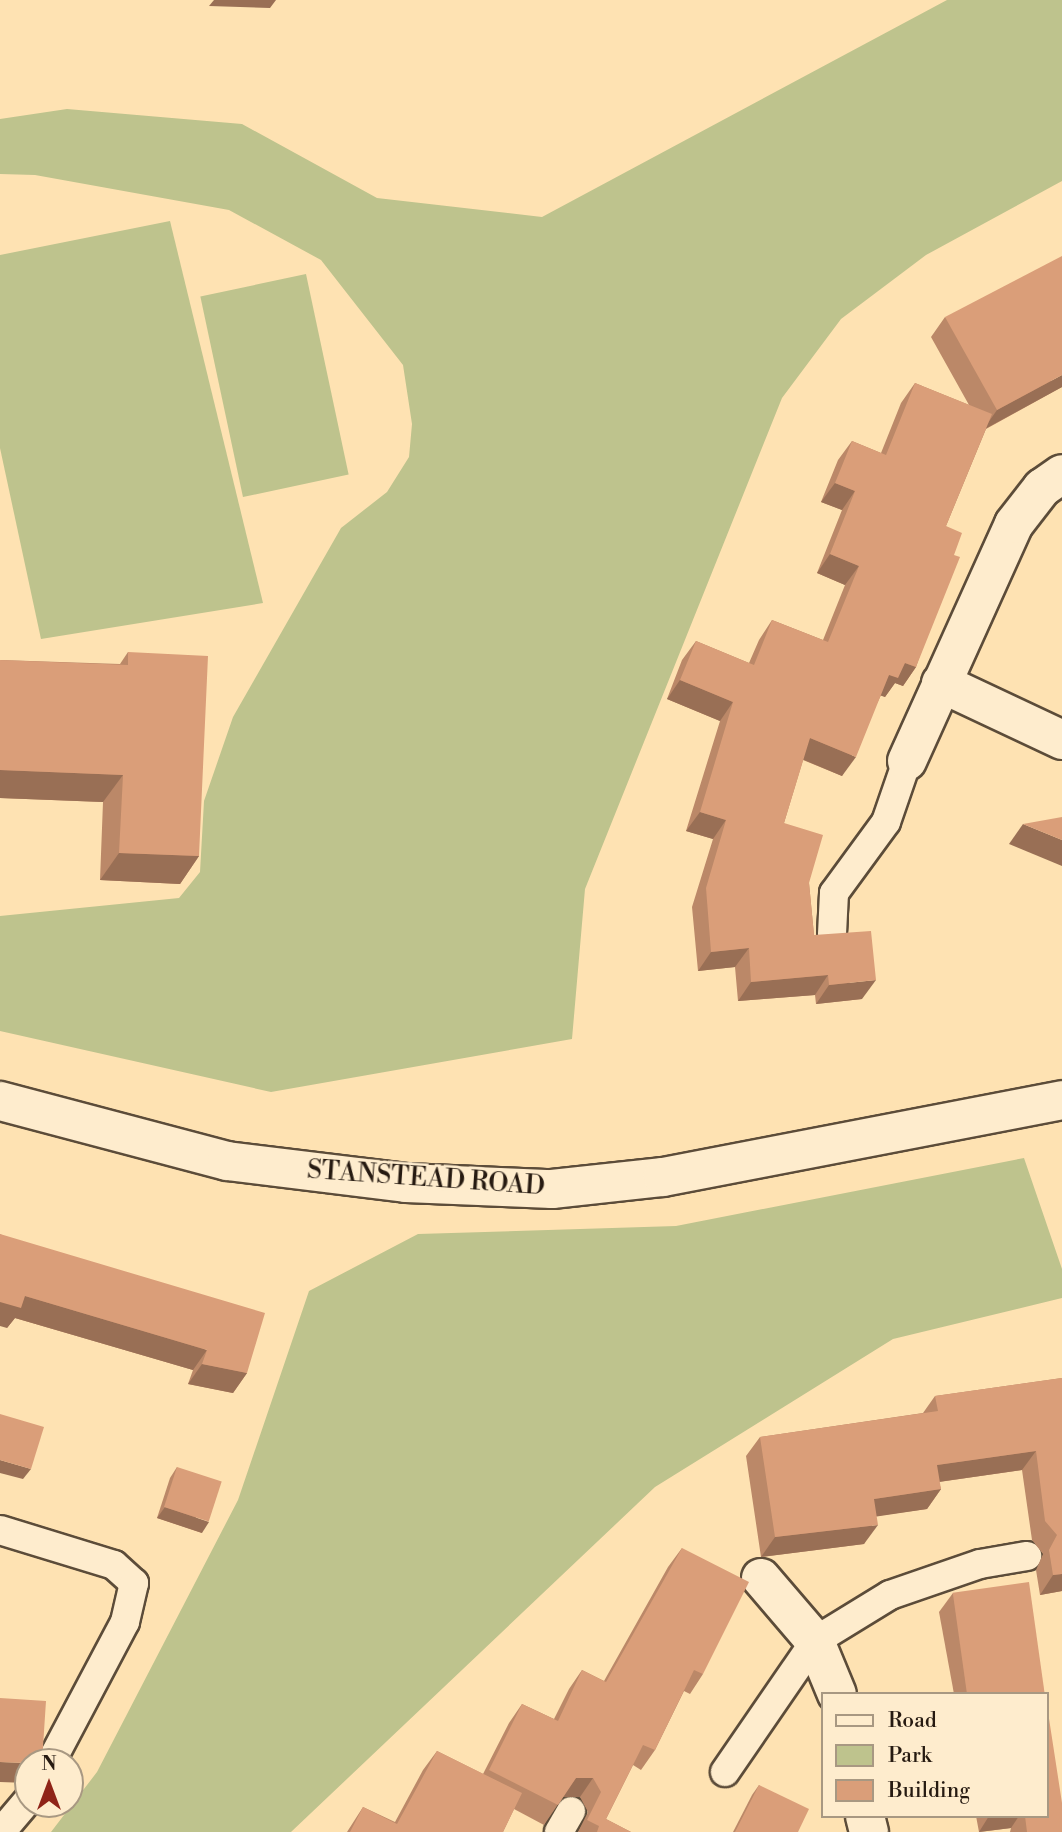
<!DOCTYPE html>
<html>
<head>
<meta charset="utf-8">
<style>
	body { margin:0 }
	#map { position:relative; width:1062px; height:1832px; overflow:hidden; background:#fee2b2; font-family:"Libre Bodoni",serif }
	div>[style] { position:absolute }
	.green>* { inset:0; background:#bec38d; transform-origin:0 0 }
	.roads { filter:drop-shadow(2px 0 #5c4c39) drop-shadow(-2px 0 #5c4c39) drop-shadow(0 2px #5c4c39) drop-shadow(0 -2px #5c4c39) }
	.service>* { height:28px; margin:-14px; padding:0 14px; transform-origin:14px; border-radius:14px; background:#feeccd }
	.minor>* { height:38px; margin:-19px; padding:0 19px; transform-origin:19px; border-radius:19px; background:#feeccd }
	.secondary>* { height:38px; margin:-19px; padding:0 19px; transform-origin:19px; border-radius:19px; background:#feeccd }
	.wall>* { inset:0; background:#bb8868 }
	.shaded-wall>* { inset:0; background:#996f55; transform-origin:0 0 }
	.building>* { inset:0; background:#da9e79; transform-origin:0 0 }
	span { translate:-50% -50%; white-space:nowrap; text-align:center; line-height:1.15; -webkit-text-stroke:5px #feeccd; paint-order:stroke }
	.street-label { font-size:26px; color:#261a11 }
	.legend { position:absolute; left:821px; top:1692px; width:228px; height:126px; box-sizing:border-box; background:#feeccd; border:2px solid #a89882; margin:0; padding:9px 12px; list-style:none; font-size:21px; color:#261a11 }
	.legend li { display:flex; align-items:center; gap:14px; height:35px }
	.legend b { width:35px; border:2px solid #a89882 }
	.north { position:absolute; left:14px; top:1748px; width:70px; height:70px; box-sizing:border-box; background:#feeccd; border:2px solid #a89882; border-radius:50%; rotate:0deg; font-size:19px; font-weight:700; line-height:28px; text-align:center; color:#261a11 }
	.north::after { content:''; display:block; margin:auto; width:24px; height:32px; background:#8f2418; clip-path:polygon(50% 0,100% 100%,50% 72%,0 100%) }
</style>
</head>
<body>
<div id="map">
	<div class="green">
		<i style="clip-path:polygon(947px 0,1062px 0,1062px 181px,926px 255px,841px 319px,782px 398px,585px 889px,572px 1039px,271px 1092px,0 1031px,0 916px,179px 898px,200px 872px,204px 801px,233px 717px,341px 528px,387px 492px,409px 457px,412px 424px,403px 365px,321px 260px,229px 210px,35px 175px,0 174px,0 119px,67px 109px,242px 124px,377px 198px,542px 217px)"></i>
		<i style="clip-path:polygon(170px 221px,263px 603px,41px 639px,0 448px,0 255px)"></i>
		<i style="left:306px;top:274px;width:205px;height:108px;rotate:78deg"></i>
		<i style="clip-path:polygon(1024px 1158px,1062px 1269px,1062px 1298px,893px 1339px,655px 1487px,291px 1832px,51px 1832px,97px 1772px,238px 1500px,309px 1291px,418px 1234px,676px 1226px)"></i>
	</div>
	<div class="roads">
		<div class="service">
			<i style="left:832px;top:934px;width:41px;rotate:-87.2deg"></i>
			<i style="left:834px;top:893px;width:88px;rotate:-53.8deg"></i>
			<i style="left:886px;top:822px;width:65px;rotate:-71deg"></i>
			<i style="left:0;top:1530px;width:119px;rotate:17.1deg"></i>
			<i style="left:114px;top:1565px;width:27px;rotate:42deg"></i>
			<i style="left:134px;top:1583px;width:40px;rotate:103deg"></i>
			<i style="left:125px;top:1622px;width:158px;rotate:117.9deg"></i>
			<i style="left:725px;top:1772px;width:159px;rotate:-55.5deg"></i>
			<i style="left:815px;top:1641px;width:88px;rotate:-31.5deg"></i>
			<i style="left:890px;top:1595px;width:95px;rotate:-19deg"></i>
			<i style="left:980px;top:1564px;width:48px;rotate:-9.7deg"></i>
			<i style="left:1px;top:1832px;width:42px;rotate:-49.8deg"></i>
			<i style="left:559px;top:1832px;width:24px;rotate:-60deg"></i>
		</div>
		<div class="minor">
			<i style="left:941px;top:683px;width:134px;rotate:25.2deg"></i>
			<i style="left:907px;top:761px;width:260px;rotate:-65.7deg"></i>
			<i style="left:1014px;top:524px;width:46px;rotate:-52.1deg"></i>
			<i style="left:1042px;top:488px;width:24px;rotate:-35deg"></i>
			<i style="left:761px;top:1578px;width:83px;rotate:49.4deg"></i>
			<i style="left:815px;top:1641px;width:57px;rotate:67.5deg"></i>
			<i style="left:865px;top:1816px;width:16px;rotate:76deg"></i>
		</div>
		<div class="secondary">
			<i style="left:0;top:1101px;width:235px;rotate:14.8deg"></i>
			<i style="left:227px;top:1161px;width:180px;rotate:7deg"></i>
			<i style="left:406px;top:1183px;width:146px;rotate:2.4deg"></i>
			<i style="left:552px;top:1189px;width:112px;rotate:-6.2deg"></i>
			<i style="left:663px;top:1177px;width:406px;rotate:-10.9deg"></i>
		</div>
	</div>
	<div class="wall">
		<i style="clip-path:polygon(945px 317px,1062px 387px,986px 429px,946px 526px,954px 555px,916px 667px,903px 686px,895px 683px,885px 697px,881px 695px,842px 776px,803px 760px,784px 823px,809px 883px,814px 935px,862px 999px,816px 1004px,815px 995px,738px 1001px,735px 967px,698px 971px,692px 907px,713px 839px,686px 831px,720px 721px,667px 699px,682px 660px,696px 641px,749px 663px,759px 640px,772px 620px,823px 640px,845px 585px,817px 573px,842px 510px,821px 502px,838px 460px,852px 441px,881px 453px,901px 403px,915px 383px,969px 405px,931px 337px)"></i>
		<i style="clip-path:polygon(128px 652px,199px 856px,180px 884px,100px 880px,103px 802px,0 798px,0 660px,120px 664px)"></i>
		<i style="clip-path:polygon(0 1234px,247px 1373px,233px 1393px,188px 1384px,193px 1370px,15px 1318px,7px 1328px)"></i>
		<i style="clip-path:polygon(1062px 1378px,1062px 1591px,1040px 1595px,1036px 1570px,1043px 1554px,1032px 1540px,1022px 1470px,939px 1482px,941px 1489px,927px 1509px,876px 1516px,864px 1544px,761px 1557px,746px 1456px,760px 1437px,923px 1413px,935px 1396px)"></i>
		<i style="clip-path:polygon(177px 1467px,202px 1533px,157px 1518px,170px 1478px)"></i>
		<i style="clip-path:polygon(682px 1548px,703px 1674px,690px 1694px,684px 1691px,655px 1750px,641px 1770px,633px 1765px,606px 1819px,631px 1832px,578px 1832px,588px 1812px,580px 1797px,563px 1797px,544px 1825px,514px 1809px,503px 1832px,347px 1832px,363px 1807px,395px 1822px,423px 1770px,437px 1751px,483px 1774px,509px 1723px,522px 1704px,554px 1719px,569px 1689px,582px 1670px,604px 1681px,668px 1567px)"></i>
		<i style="clip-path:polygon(953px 1593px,1045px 1694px,954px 1694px,939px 1612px)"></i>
		<i style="clip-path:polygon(759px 1785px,798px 1832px,733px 1832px,752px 1795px)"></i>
		<i style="clip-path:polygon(976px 1816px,1046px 1816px,1062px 1832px,1010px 1832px,1011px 1828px,979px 1832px)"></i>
	</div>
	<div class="shaded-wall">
		<i style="clip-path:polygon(214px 0,276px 0,270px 8px,209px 6px)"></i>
		<i style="clip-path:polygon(1062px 375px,1062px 387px,983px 430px,997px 410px)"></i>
		<i style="clip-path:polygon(835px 483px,855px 491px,842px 510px,821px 502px)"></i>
		<i style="clip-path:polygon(830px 554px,859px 566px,845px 585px,817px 573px)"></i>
		<i style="clip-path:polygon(905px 663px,916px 667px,903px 686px,895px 683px,885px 697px,876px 694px,889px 675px)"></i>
		<i style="clip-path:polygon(680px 680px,733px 702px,720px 721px,667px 699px)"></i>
		<i style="clip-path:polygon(810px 738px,856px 757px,842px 776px,797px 757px)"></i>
		<i style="clip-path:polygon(0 770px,123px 775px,103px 802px,0 798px)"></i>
		<i style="clip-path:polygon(700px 812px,726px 820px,713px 839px,686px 831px)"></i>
		<i style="clip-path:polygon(1023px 824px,1062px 840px,1062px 866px,1009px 844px)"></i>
		<i style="clip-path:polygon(119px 853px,199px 856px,180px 884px,100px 880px)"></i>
		<i style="clip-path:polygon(749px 948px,735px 967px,698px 971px,711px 952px)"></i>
		<i style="clip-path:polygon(828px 975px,815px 995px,738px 1001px,751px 982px)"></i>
		<i style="clip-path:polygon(876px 980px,862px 999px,816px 1004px,829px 985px)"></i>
		<i style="clip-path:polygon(25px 1296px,207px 1350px,193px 1370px,15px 1318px,7px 1328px,0 1326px,0 1302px)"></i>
		<i style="clip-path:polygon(202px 1364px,247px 1373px,233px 1393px,188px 1384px)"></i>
		<i style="clip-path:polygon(1036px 1451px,1022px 1470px,924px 1484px,937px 1465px)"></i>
		<i style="clip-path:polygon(0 1460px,31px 1469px,23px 1479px,0 1473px)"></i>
		<i style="clip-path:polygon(941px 1489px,927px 1509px,860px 1519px,874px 1499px)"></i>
		<i style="clip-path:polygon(165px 1507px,209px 1522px,202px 1533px,157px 1518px)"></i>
		<i style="clip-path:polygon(878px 1525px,864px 1544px,761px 1557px,775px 1537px)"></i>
		<i style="clip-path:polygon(1062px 1574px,1062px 1591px,1040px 1595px,1053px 1575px)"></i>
		<i style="left:0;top:1762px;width:28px;height:20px;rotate:2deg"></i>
		<i style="clip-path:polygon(576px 1778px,593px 1778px,580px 1797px,562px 1797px)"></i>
		<i style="clip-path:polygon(989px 1816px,1019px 1816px,1011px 1828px,979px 1832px)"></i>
	</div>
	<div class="building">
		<i style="clip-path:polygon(1062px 256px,1062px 375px,997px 410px,945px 317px)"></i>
		<i style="clip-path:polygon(915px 383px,992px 414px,946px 526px,962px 533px,954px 555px,960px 557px,916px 667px,905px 663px,898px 678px,889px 675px,856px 757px,810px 738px,784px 823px,823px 835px,809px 883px,814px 935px,871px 931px,876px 980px,829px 985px,828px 975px,751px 982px,749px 948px,711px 952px,706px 888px,726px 820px,700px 812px,733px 702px,680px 680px,696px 641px,754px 665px,772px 620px,828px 642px,859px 566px,830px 554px,855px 491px,835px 483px,852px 441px,886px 455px)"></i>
		<i style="clip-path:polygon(128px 652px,208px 656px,199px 856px,119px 853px,123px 775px,0 770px,0 660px,128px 665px)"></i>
		<i style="clip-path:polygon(1062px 817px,1062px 840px,1023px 824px)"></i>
		<i style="clip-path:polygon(0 1234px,265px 1313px,247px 1373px,202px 1364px,207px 1350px,25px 1296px,21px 1308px,0 1302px)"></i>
		<i style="clip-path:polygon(1062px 1378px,1062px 1574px,1053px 1575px,1049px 1550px,1057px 1535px,1045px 1521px,1036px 1451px,937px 1465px,941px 1489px,874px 1499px,878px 1525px,775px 1537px,760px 1437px,938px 1411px,935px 1396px)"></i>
		<i style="clip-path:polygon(0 1414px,44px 1427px,31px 1469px,0 1460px)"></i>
		<i style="left:177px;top:1467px;width:47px;height:42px;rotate:18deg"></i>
		<i style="clip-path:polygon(682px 1548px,749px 1582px,703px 1674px,694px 1670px,655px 1750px,643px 1745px,606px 1819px,631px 1832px,597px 1832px,599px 1826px,587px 1820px,601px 1792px,593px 1778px,576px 1778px,558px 1805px,489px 1770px,522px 1704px,558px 1721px,582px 1670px,606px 1682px)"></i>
		<i style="left:1029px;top:1582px;width:113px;height:77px;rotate:82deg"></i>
		<i style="clip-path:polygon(0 1698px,46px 1701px,42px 1762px,28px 1762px,28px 1763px,0 1762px)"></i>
		<i style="clip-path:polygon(1046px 1699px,1062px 1803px,1062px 1832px,1027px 1832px,1025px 1816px,1046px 1816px)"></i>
		<i style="clip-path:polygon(437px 1751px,522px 1793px,503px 1832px,350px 1832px,363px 1807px,397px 1824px)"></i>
		<i style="clip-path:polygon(759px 1785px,809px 1809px,798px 1832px,735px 1832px)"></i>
	</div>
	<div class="street-label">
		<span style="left:426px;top:1179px;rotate:4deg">STANSTEAD ROAD</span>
	</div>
	<ul class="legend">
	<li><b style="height:9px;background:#feeccd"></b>Road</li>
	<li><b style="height:19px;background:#bec38d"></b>Park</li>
	<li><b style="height:19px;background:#da9e79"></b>Building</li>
	</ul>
	<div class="north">N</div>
</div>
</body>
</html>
